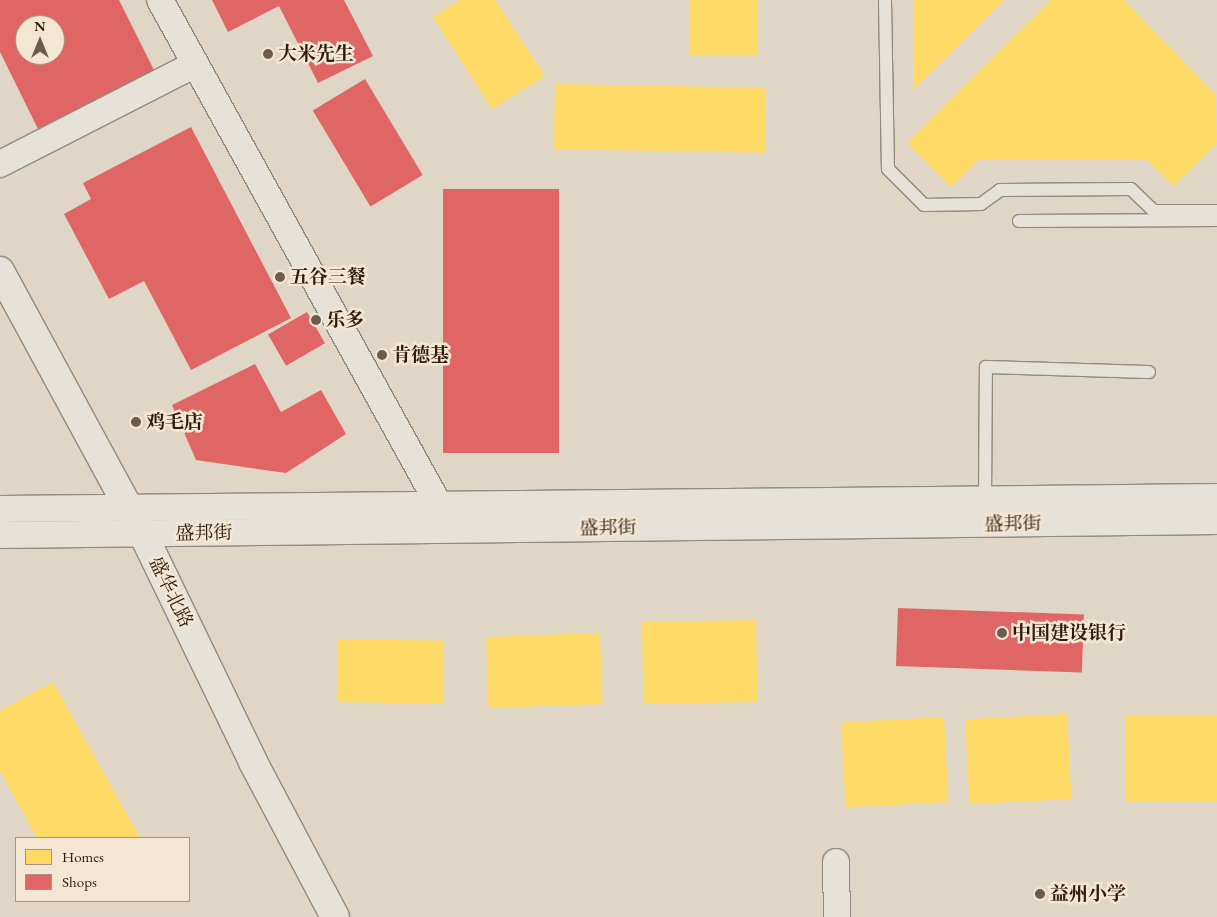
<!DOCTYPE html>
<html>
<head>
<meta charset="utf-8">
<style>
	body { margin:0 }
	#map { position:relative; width:1217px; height:917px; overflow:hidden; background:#e0d6c5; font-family:"EB Garamond","Noto Serif SC",serif }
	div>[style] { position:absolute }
	.homes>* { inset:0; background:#ffd966; transform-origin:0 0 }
	.shops>* { inset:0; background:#e06666; transform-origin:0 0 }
	.roads { filter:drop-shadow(1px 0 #928a7e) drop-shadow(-1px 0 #928a7e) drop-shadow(0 1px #928a7e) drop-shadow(0 -1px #928a7e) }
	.lane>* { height:12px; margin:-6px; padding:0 6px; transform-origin:6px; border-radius:6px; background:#e7e2d9 }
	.street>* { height:26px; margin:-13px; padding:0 13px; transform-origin:13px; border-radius:13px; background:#e7e2d9 }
	.secondary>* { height:28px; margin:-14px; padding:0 14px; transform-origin:14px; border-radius:14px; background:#e7e2d9 }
	.dots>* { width:14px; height:14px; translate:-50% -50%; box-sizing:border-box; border:2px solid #f3e6d2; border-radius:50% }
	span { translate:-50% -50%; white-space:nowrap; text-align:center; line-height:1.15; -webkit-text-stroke:5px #f3e6d2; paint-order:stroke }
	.poi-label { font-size:19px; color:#2f1a0d; font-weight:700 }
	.left { translate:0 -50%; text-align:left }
	.street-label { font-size:19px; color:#2f1a0d }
	.legend { position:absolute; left:15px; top:837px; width:175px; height:65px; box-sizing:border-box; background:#f3e6d2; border:1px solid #a59483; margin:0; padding:6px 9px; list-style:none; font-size:15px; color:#2f1a0d }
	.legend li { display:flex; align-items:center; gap:10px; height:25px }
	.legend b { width:25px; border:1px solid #a59483 }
	.north { position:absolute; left:15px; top:15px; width:50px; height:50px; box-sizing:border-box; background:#f3e6d2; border:1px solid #a59483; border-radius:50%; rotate:0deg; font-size:14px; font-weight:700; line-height:20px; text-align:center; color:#2f1a0d }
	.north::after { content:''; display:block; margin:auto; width:18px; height:22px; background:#6d5c4d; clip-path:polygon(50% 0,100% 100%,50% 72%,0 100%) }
</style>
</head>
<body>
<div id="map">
	<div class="homes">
		<i style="clip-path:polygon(460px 0,495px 0,545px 76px,492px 109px,433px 17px)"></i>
		<i style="left:690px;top:0;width:68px;height:55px"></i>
		<i style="clip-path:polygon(913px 0,1004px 0,914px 89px)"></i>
		<i style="clip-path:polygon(1051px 0,1124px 0,1216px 95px,1217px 143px,1174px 186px,1146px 159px,978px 160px,951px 187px,907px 143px)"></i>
		<i style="left:555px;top:84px;width:211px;height:65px;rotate:1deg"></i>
		<i style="left:756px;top:620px;width:82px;height:114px;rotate:89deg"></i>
		<i style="left:600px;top:633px;width:71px;height:114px;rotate:88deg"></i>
		<i style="left:338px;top:639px;width:106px;height:63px;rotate:1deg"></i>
		<i style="clip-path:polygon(53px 682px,140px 838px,37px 838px,0 771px,0 711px)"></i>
		<i style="left:1067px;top:714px;width:85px;height:102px;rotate:87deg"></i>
		<i style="left:1217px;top:716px;width:85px;height:92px;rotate:90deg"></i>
		<i style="left:944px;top:717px;width:85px;height:103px;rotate:87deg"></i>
	</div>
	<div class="shops">
		<i style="clip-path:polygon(evenodd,0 0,119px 0,157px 76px,40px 133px,0 52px,0 0,25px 25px,55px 25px,55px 55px,25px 55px,25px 25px)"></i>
		<i style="clip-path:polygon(212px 0,344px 0,373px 56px,318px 83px,279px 6px,228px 32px)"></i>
		<i style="left:365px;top:79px;width:112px;height:61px;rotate:59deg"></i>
		<i style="clip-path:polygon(191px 127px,291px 318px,191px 370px,144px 281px,109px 299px,64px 214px,91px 199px,83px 183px)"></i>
		<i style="left:443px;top:189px;width:116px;height:264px"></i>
		<i style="left:307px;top:312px;width:36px;height:45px;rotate:60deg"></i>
		<i style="clip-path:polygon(255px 364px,281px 412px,321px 390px,346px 434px,286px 473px,196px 460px,172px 405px)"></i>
		<i style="left:898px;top:608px;width:186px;height:58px;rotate:2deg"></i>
	</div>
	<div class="roads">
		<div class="lane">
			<i style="left:885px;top:0;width:169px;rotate:89deg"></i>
			<i style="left:888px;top:169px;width:51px;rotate:45deg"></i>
			<i style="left:924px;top:205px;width:57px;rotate:-1deg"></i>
			<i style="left:981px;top:204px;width:24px;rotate:-36deg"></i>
			<i style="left:1000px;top:190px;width:131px;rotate:-0.4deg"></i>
			<i style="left:1131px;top:189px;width:32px;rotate:44deg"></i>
			<i style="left:1154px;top:211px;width:63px"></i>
			<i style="left:1019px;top:221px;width:198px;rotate:-0.3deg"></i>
			<i style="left:985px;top:499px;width:132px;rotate:-89.6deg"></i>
			<i style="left:986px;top:367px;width:163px;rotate:1.8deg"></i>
		</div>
		<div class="street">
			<i style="left:160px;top:0;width:577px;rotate:61.08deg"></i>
			<i style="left:0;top:164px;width:219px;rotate:-27.1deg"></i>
			<i style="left:0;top:509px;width:1217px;rotate:-0.56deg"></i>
			<i style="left:0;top:535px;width:1217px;rotate:-0.66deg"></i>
			<i style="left:836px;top:862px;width:55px;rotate:89deg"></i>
		</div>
		<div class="secondary">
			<i style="left:0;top:271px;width:299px;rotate:61.5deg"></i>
			<i style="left:143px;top:534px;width:253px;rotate:64.2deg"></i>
			<i style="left:253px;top:762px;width:175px;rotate:62.1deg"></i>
		</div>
	</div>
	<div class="dots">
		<i style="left:268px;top:54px;background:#6d5c4d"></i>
		<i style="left:280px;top:277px;background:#6d5c4d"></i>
		<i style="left:316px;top:320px;background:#6d5c4d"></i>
		<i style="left:382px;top:355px;background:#6d5c4d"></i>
		<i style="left:136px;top:422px;background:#6d5c4d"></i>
		<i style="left:1002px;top:633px;background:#6d5c4d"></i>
		<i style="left:1040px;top:894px;background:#6d5c4d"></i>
	</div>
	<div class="poi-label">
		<span class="left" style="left:278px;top:54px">大米先生</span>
		<span class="left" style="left:290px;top:277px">五谷三餐</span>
		<span class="left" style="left:326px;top:320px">乐多</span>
		<span class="left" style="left:392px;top:355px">肯德基</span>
		<span class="left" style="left:146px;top:422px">鸡毛店</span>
		<span class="left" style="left:1012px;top:633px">中国建设银行</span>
		<span class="left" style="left:1050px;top:894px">益州小学</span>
	</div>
	<div class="street-label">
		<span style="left:1013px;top:524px;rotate:-1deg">盛邦街</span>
		<span style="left:608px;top:528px;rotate:-1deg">盛邦街</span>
		<span style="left:204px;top:533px;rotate:-1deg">盛邦街</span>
		<span style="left:171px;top:592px;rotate:64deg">盛华北路</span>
	</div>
	<ul class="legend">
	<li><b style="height:14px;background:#ffd966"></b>Homes</li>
	<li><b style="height:14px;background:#e06666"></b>Shops</li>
	</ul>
	<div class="north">N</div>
</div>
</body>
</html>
